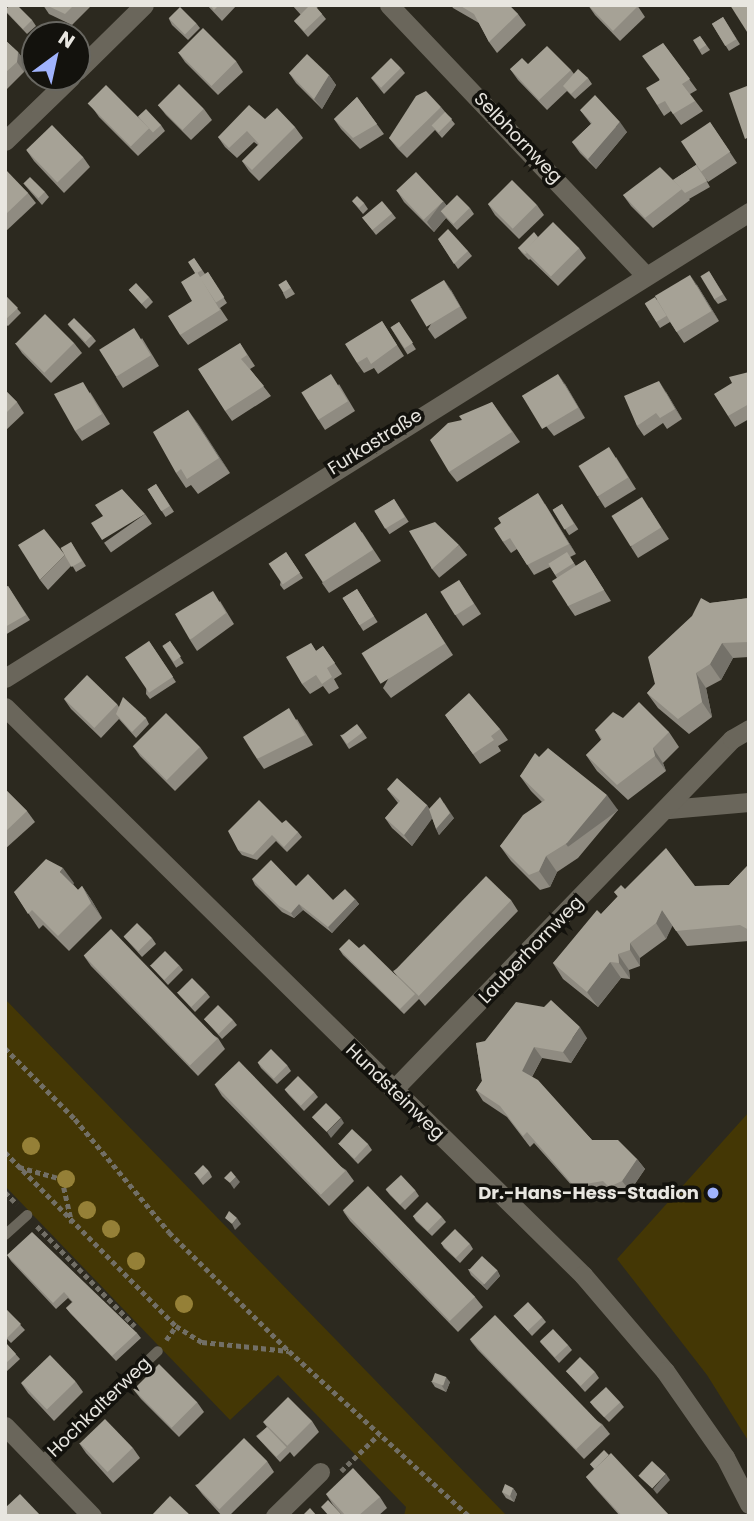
<!DOCTYPE html>
<html>
<head>
<meta charset="utf-8">
<style>
	body { margin:0 }
	#map { position:relative; width:754px; height:1521px; overflow:hidden; background:#2c291f; font-family:Poppins,sans-serif }
	div>[style] { position:absolute }
	.green>* { inset:0; background:#443705 }
	.path>* { height:4.5px; margin-top:-2.25px; transform-origin:0; background:repeating-linear-gradient(90deg,#726f66 0 5px,transparent 0 8.5px) }
	.service>* { height:10px; margin:-5px; padding:0 5px; transform-origin:5px; border-radius:5px; background:#6a665b }
	.minor>* { height:19px; margin:-9.5px; padding:0 9.5px; transform-origin:9.5px; border-radius:9.5px; background:#6a665b }
	.trees>* { width:18px; height:18px; margin:-9px; border-radius:50%; background:#958037 }
	.wall>* { inset:0; background:#8f8b81; transform-origin:0 0 }
	.shaded-wall>* { inset:0; background:#747169; transform-origin:0 0 }
	.building>* { inset:0; background:#a6a296; transform-origin:0 0 }
	.dots>* { width:19px; height:19px; translate:-50% -50%; box-sizing:border-box; border:4px solid #13120d; border-radius:50% }
	span { translate:-50% -50%; white-space:nowrap; text-align:center; line-height:1.15; -webkit-text-stroke:7px #13120d; paint-order:stroke }
	.street-label { font-size:18px; color:#e8e6e0 }
	.poi-label { font-size:18px; color:#e8e6e0; font-weight:700 }
	.right { translate:-100% -50%; text-align:right }
	.frame { position:absolute; inset:0; border:7px solid #e8e6e0; pointer-events:none }
	.north { position:absolute; left:21px; top:21px; width:70px; height:70px; box-sizing:border-box; background:#13120d; border:2px solid #686761; border-radius:50%; rotate:33deg; font-size:19px; font-weight:700; line-height:28px; text-align:center; color:#e8e6e0 }
	.north::after { content:''; display:block; margin:auto; width:24px; height:32px; background:#a0b3fd; clip-path:polygon(50% 0,100% 100%,50% 72%,0 100%) }
</style>
</head>
<body>
<div id="map">
	<div class="green">
		<i style="clip-path:polygon(5px 999px,507px 1516px,404px 1516px,406px 1507px,278px 1375px,230px 1420px,5px 1186px)"></i>
		<i style="clip-path:polygon(749px 1112px,749px 1442px,707px 1375px,617px 1259px)"></i>
	</div>
	<div class="path">
		<i style="left:5px;top:1048px;width:100px;rotate:45.4deg"></i>
		<i style="left:75px;top:1119px;width:147px;rotate:50.2deg"></i>
		<i style="left:169px;top:1232px;width:169px;rotate:44.8deg"></i>
		<i style="left:5px;top:1152px;width:244px;rotate:45.5deg"></i>
		<i style="left:176px;top:1326px;width:31px;rotate:32deg"></i>
		<i style="left:202px;top:1342px;width:87px;rotate:5.9deg"></i>
		<i style="left:289px;top:1351px;width:244px;rotate:42.5deg"></i>
		<i style="left:19px;top:1167px;width:45px;rotate:15.6deg"></i>
		<i style="left:62px;top:1179px;width:45px;rotate:77.2deg"></i>
		<i style="left:5px;top:1192px;width:17px;rotate:45deg"></i>
		<i style="left:37px;top:1226px;width:140px;rotate:45.6deg"></i>
		<i style="left:166px;top:1340px;width:17px;rotate:-54deg"></i>
		<i style="left:341px;top:1471px;width:52px;rotate:-44.2deg"></i>
	</div>
	<div class="service">
		<i style="left:5px;top:1235px;width:30px;rotate:-42deg"></i>
		<i style="left:41px;top:1462px;width:161px;rotate:-43.5deg"></i>
	</div>
	<div class="minor">
		<i style="left:389px;top:5px;width:371px;rotate:46.5deg"></i>
		<i style="left:77px;top:71px;width:94px;rotate:-44.6deg"></i>
		<i style="left:5px;top:141px;width:92px;rotate:-44.1deg"></i>
		<i style="left:5px;top:678px;width:878px;rotate:-32.06deg"></i>
		<i style="left:5px;top:707px;width:810px;rotate:44.5deg"></i>
		<i style="left:583px;top:1275px;width:126px;rotate:49.5deg"></i>
		<i style="left:665px;top:1371px;width:105px;rotate:55.1deg"></i>
		<i style="left:725px;top:1457px;width:53px;rotate:62.9deg"></i>
		<i style="left:669px;top:809px;width:80px;rotate:-5deg"></i>
		<i style="left:393px;top:1090px;width:488px;rotate:-46deg"></i>
		<i style="left:732px;top:739px;width:20px;rotate:-30deg"></i>
		<i style="left:5px;top:1426px;width:125px;rotate:46deg"></i>
		<i style="left:275px;top:1516px;width:63px;rotate:-44.4deg"></i>
	</div>
	<div class="trees">
		<i style="left:31px;top:1146px"></i>
		<i style="left:66px;top:1179px"></i>
		<i style="left:87px;top:1210px"></i>
		<i style="left:111px;top:1229px"></i>
		<i style="left:136px;top:1261px"></i>
		<i style="left:184px;top:1304px"></i>
	</div>
	<div class="wall">
		<i style="clip-path:polygon(43px 5px,92px 5px,72px 25px,49px 14px)"></i>
		<i style="clip-path:polygon(207px 5px,237px 5px,222px 21px)"></i>
		<i style="clip-path:polygon(292px 5px,319px 5px,317px 8px,326px 19px,308px 37px,294px 21px,301px 15px)"></i>
		<i style="clip-path:polygon(451px 5px,509px 5px,518px 14px,526px 25px,497px 53px,489px 42px,479px 23px,453px 8px)"></i>
		<i style="clip-path:polygon(588px 5px,637px 5px,645px 17px,620px 41px,595px 15px)"></i>
		<i style="clip-path:polygon(5px 11px,32px 20px,36px 26px,27px 34px)"></i>
		<i style="left:723px;top:17px;width:32px;height:13px;rotate:58deg"></i>
		<i style="clip-path:polygon(169px 19px,196px 23px,200px 28px,188px 40px,172px 25px)"></i>
		<i style="clip-path:polygon(700px 36px,710px 50px,702px 55px,693px 40px)"></i>
		<i style="clip-path:polygon(5px 40px,18px 52px,26px 63px,24px 72px,5px 91px)"></i>
		<i style="clip-path:polygon(663px 43px,697px 90px,690px 94px,703px 111px,681px 125px,671px 111px,664px 116px,657px 105px)"></i>
		<i style="clip-path:polygon(178px 52px,236px 61px,243px 72px,218px 95px,185px 62px)"></i>
		<i style="clip-path:polygon(528px 64px,571px 70px,574px 74px,588px 78px,592px 84px,575px 99px,567px 91px,547px 110px,518px 80px,510px 69px)"></i>
		<i style="clip-path:polygon(401px 68px,405px 73px,384px 94px,371px 78px)"></i>
		<i style="clip-path:polygon(289px 73px,329px 75px,336px 85px,322px 109px,296px 83px)"></i>
		<i style="clip-path:polygon(357px 97px,384px 134px,360px 149px,341px 129px,334px 119px)"></i>
		<i style="clip-path:polygon(158px 105px,204px 109px,212px 120px,191px 140px,166px 115px)"></i>
		<i style="clip-path:polygon(92px 107px,138px 117px,161px 125px,165px 131px,138px 156px,99px 117px)"></i>
		<i style="clip-path:polygon(441px 107px,455px 124px,442px 138px,435px 130px,407px 158px,397px 148px,389px 138px)"></i>
		<i style="clip-path:polygon(580px 110px,627px 132px,596px 169px,580px 153px,572px 142px,591px 124px)"></i>
		<i style="clip-path:polygon(265px 119px,295px 127px,303px 138px,259px 181px,249px 171px,242px 161px,258px 145px,254px 142px,237px 158px,225px 147px,218px 137px)"></i>
		<i style="clip-path:polygon(710px 122px,737px 163px,708px 182px,705px 178px,710px 187px,689px 199px,690px 200px,653px 228px,631px 206px,623px 195px,673px 180px,696px 165px)"></i>
		<i style="clip-path:polygon(27px 151px,83px 157px,90px 167px,64px 193px,34px 161px)"></i>
		<i style="clip-path:polygon(5px 171px,28px 193px,36px 203px,5px 232px)"></i>
		<i style="clip-path:polygon(23px 183px,45px 192px,49px 197px,42px 205px)"></i>
		<i style="clip-path:polygon(397px 191px,443px 201px,447px 206px,470px 208px,474px 214px,457px 230px,446px 218px,434px 232px,404px 202px)"></i>
		<i style="clip-path:polygon(352px 201px,364px 203px,368px 209px,363px 214px)"></i>
		<i style="clip-path:polygon(488px 204px,537px 205px,544px 215px,519px 239px,495px 215px)"></i>
		<i style="clip-path:polygon(392px 213px,396px 218px,376px 235px,362px 217px)"></i>
		<i style="clip-path:polygon(538px 237px,579px 248px,586px 258px,558px 286px,530px 259px,529px 260px,522px 253px,518px 248px)"></i>
		<i style="clip-path:polygon(438px 239px,468px 251px,472px 256px,458px 269px)"></i>
		<i style="clip-path:polygon(194px 258px,205px 274px,208px 272px,227px 303px,220px 308px,228px 320px,188px 345px,180px 335px,192px 301px,195px 273px)"></i>
		<i style="clip-path:polygon(709px 271px,727px 300px,718px 304px,714px 299px)"></i>
		<i style="clip-path:polygon(286px 280px,295px 294px,286px 299px,283px 293px)"></i>
		<i style="clip-path:polygon(697px 285px,719px 321px,684px 343px,670px 322px,660px 328px,645px 304px)"></i>
		<i style="clip-path:polygon(129px 290px,149px 297px,153px 302px,146px 309px)"></i>
		<i style="clip-path:polygon(451px 290px,467px 318px,435px 339px,428px 329px)"></i>
		<i style="clip-path:polygon(5px 295px,21px 313px,8px 326px,5px 324px)"></i>
		<i style="clip-path:polygon(382px 321px,404px 356px,378px 374px,374px 368px,364px 373px,357px 363px)"></i>
		<i style="left:399px;top:322px;width:32px;height:10px;rotate:58deg"></i>
		<i style="clip-path:polygon(68px 325px,92px 336px,96px 341px,89px 348px)"></i>
		<i style="clip-path:polygon(142px 338px,159px 366px,123px 388px,116px 377px)"></i>
		<i style="clip-path:polygon(15px 343px,74px 343px,82px 353px,51px 383px,22px 353px)"></i>
		<i style="clip-path:polygon(240px 343px,255px 366px,250px 369px,271px 396px,232px 421px,225px 411px)"></i>
		<i style="clip-path:polygon(749px 372px,749px 419px,735px 427px,728px 416px,732px 383px)"></i>
		<i style="clip-path:polygon(339px 384px,355px 411px,325px 430px,318px 419px)"></i>
		<i style="clip-path:polygon(565px 384px,585px 418px,554px 436px,522px 396px)"></i>
		<i style="clip-path:polygon(5px 390px,17px 402px,24px 413px,5px 431px)"></i>
		<i style="clip-path:polygon(90px 392px,110px 424px,82px 441px,75px 431px)"></i>
		<i style="clip-path:polygon(666px 392px,682px 419px,667px 429px,663px 423px,644px 436px,637px 426px)"></i>
		<i style="clip-path:polygon(492px 402px,520px 442px,457px 482px,449px 472px,462px 420px)"></i>
		<i style="clip-path:polygon(188px 410px,230px 473px,198px 494px,191px 485px,186px 488px,176px 473px)"></i>
		<i style="clip-path:polygon(616px 457px,636px 489px,605px 508px,598px 497px)"></i>
		<i style="left:156px;top:484px;width:33px;height:10px;rotate:57deg"></i>
		<i style="left:394px;top:499px;width:27px;height:23px;rotate:57deg"></i>
		<i style="clip-path:polygon(545px 504px,576px 554px,570px 557px,576px 566px,585px 560px,611px 601px,575px 616px,568px 606px,557px 578px,550px 567px,534px 575px,517px 549px,511px 553px,503px 542px)"></i>
		<i style="left:562px;top:504px;width:30px;height:11px;rotate:57deg"></i>
		<i style="clip-path:polygon(649px 508px,669px 539px,638px 558px,631px 547px)"></i>
		<i style="left:145px;top:514px;width:12px;height:50px;rotate:55deg"></i>
		<i style="clip-path:polygon(362px 532px,381px 561px,329px 593px,322px 583px)"></i>
		<i style="clip-path:polygon(71px 542px,86px 566px,76px 572px,72px 565px,48px 590px,40px 580px,65px 555px)"></i>
		<i style="left:459px;top:545px;width:13px;height:36px;rotate:51deg"></i>
		<i style="clip-path:polygon(286px 552px,303px 578px,284px 590px,280px 585px)"></i>
		<i style="clip-path:polygon(459px 580px,481px 614px,463px 626px,456px 616px)"></i>
		<i style="clip-path:polygon(8px 586px,30px 620px,5px 635px,5px 588px)"></i>
		<i style="left:357px;top:589px;width:39px;height:17px;rotate:58deg"></i>
		<i style="clip-path:polygon(749px 598px,749px 657px,733px 658px,721px 680px,706px 688px,712px 717px,689px 734px,658px 708px,647px 693px,655px 684px,710px 603px)"></i>
		<i style="clip-path:polygon(220px 601px,234px 624px,197px 651px,190px 640px)"></i>
		<i style="clip-path:polygon(426px 613px,453px 655px,391px 698px,383px 688px)"></i>
		<i style="clip-path:polygon(149px 641px,176px 682px,150px 699px,146px 694px)"></i>
		<i style="left:170px;top:641px;width:26px;height:9px;rotate:58deg"></i>
		<i style="clip-path:polygon(311px 643px,316px 651px,323px 646px,342px 674px,334px 679px,339px 688px,329px 694px,323px 686px,310px 694px,302px 684px)"></i>
		<i style="clip-path:polygon(64px 699px,117px 704px,119px 707px,146px 718px,149px 724px,136px 738px,119px 719px,101px 738px,71px 709px)"></i>
		<i style="clip-path:polygon(445px 715px,500px 729px,508px 740px,498px 746px,501px 751px,480px 764px)"></i>
		<i style="clip-path:polygon(623px 718px,669px 732px,679px 747px,663px 763px,666px 771px,628px 800px,597px 771px,586px 755px,601px 740px,595px 730px)"></i>
		<i style="clip-path:polygon(297px 719px,313px 745px,264px 769px,257px 759px)"></i>
		<i style="clip-path:polygon(363px 732px,367px 738px,349px 749px,340px 735px)"></i>
		<i style="clip-path:polygon(133px 746px,200px 747px,208px 758px,175px 791px,140px 756px)"></i>
		<i style="clip-path:polygon(539px 757px,618px 810px,578px 858px,557px 872px,550px 887px,540px 890px,511px 861px,500px 846px,542px 802px,531px 791px,520px 776px)"></i>
		<i style="clip-path:polygon(5px 789px,27px 811px,35px 822px,5px 849px)"></i>
		<i style="clip-path:polygon(387px 789px,427px 805px,429px 809px,454px 818px,439px 835px,432px 818px,412px 846px,392px 828px,385px 818px,398px 803px)"></i>
		<i style="clip-path:polygon(282px 823px,298px 832px,302px 837px,287px 852px,276px 841px,257px 860px,242px 855px,238px 850px)"></i>
		<i style="clip-path:polygon(749px 864px,749px 941px,687px 946px,672px 925px,666px 939px,640px 958px,640px 966px,629px 970px,630px 979px,621px 978px,598px 1007px,563px 979px,553px 963px,618px 897px,614px 892px,625px 889px,729px 885px)"></i>
		<i style="clip-path:polygon(252px 879px,296px 886px,333px 900px,355px 899px,359px 904px,332px 933px,303px 910px,294px 918px,282px 912px,255px 885px)"></i>
		<i style="clip-path:polygon(74px 883px,73px 884px,78px 890px,82px 886px,92px 901px,102px 918px,69px 951px,43px 925px,39px 929px,14px 892px)"></i>
		<i style="clip-path:polygon(511px 900px,518px 911px,425px 1006px,419px 999px,404px 1014px,343px 955px,339px 949px,359px 948px,397px 976px,393px 971px)"></i>
		<i style="clip-path:polygon(124px 937px,152px 938px,156px 944px,142px 957px)"></i>
		<i style="clip-path:polygon(84px 956px,218px 1038px,225px 1049px,198px 1076px,91px 966px)"></i>
		<i style="clip-path:polygon(150px 965px,179px 965px,183px 970px,168px 985px)"></i>
		<i style="clip-path:polygon(177px 992px,206px 992px,210px 997px,195px 1012px,181px 997px)"></i>
		<i style="clip-path:polygon(204px 1019px,233px 1020px,237px 1025px,222px 1039px)"></i>
		<i style="clip-path:polygon(587px 1038px,571px 1063px,542px 1058px,532px 1077px,592px 1140px,637px 1159px,645px 1169px,630px 1191px,616px 1197px,610px 1191px,582px 1197px,534px 1143px,530px 1147px,507px 1117px,483px 1101px,476px 1090px,482px 1081px,476px 1043px)"></i>
		<i style="clip-path:polygon(258px 1063px,287px 1065px,291px 1071px,277px 1084px,261px 1068px)"></i>
		<i style="clip-path:polygon(215px 1085px,346px 1170px,354px 1181px,329px 1206px,222px 1096px)"></i>
		<i style="clip-path:polygon(285px 1090px,314px 1092px,318px 1097px,304px 1111px,289px 1095px)"></i>
		<i style="clip-path:polygon(338px 1143px,368px 1144px,372px 1150px,358px 1164px)"></i>
		<i style="clip-path:polygon(209px 1171px,212px 1177px,203px 1185px,194px 1173px)"></i>
		<i style="clip-path:polygon(386px 1190px,415px 1190px,419px 1196px,405px 1210px,390px 1195px)"></i>
		<i style="clip-path:polygon(343px 1211px,475px 1297px,483px 1307px,458px 1332px,350px 1221px)"></i>
		<i style="clip-path:polygon(413px 1216px,442px 1217px,446px 1222px,432px 1236px,416px 1221px)"></i>
		<i style="clip-path:polygon(441px 1243px,470px 1244px,473px 1249px,460px 1263px,444px 1248px)"></i>
		<i style="clip-path:polygon(7px 1255px,137px 1333px,141px 1338px,116px 1361px,70px 1313px,66px 1308px,72px 1302px,68px 1298px,56px 1309px,11px 1261px)"></i>
		<i style="clip-path:polygon(468px 1269px,497px 1270px,500px 1276px,487px 1290px,471px 1275px)"></i>
		<i style="clip-path:polygon(5px 1308px,25px 1330px,11px 1343px,5px 1337px)"></i>
		<i style="clip-path:polygon(514px 1316px,542px 1317px,546px 1322px,532px 1336px)"></i>
		<i style="clip-path:polygon(470px 1340px,602px 1424px,610px 1434px,584px 1459px,478px 1350px)"></i>
		<i style="clip-path:polygon(5px 1342px,20px 1359px,6px 1372px,5px 1371px)"></i>
		<i style="clip-path:polygon(540px 1342px,568px 1345px,572px 1350px,559px 1363px)"></i>
		<i style="clip-path:polygon(566px 1371px,595px 1372px,599px 1378px,585px 1392px)"></i>
		<i style="clip-path:polygon(431px 1381px,450px 1382px,446px 1392px,435px 1387px)"></i>
		<i style="clip-path:polygon(76px 1382px,83px 1392px,54px 1421px,28px 1393px,21px 1383px)"></i>
		<i style="clip-path:polygon(133px 1389px,197px 1402px,204px 1412px,179px 1437px,141px 1399px)"></i>
		<i style="clip-path:polygon(590px 1402px,620px 1402px,624px 1407px,609px 1422px,594px 1407px)"></i>
		<i style="clip-path:polygon(312px 1421px,319px 1432px,294px 1457px,290px 1452px,280px 1462px,256px 1436px,267px 1427px,263px 1422px)"></i>
		<i style="clip-path:polygon(79px 1443px,133px 1448px,140px 1458px,113px 1483px,86px 1453px)"></i>
		<i style="clip-path:polygon(267px 1461px,274px 1472px,229px 1516px,222px 1516px,203px 1495px,195px 1485px)"></i>
		<i style="clip-path:polygon(590px 1464px,670px 1516px,620px 1516px,594px 1487px,586px 1477px,594px 1469px)"></i>
		<i style="clip-path:polygon(513px 1488px,517px 1494px,514px 1502px,506px 1498px,502px 1492px)"></i>
		<i style="clip-path:polygon(326px 1494px,380px 1497px,387px 1508px,378px 1516px,343px 1516px,333px 1505px)"></i>
	</div>
	<div class="shaded-wall">
		<i style="clip-path:polygon(18px 52px,26px 63px,24px 72px,17px 62px)"></i>
		<i style="clip-path:polygon(329px 75px,336px 85px,322px 109px,314px 99px)"></i>
		<i style="clip-path:polygon(620px 122px,627px 132px,596px 169px,588px 159px)"></i>
		<i style="clip-path:polygon(443px 201px,451px 211px,441px 211px,446px 218px,434px 232px,427px 222px)"></i>
		<i style="clip-path:polygon(690px 275px,697px 285px,719px 321px,712px 311px)"></i>
		<i style="clip-path:polygon(444px 280px,451px 290px,467px 318px,460px 307px)"></i>
		<i style="clip-path:polygon(558px 374px,565px 384px,585px 418px,578px 407px)"></i>
		<i style="clip-path:polygon(659px 381px,666px 392px,682px 419px,675px 409px)"></i>
		<i style="clip-path:polygon(188px 410px,199px 425px,230px 473px,219px 458px)"></i>
		<i style="clip-path:polygon(538px 493px,545px 504px,576px 554px,569px 544px)"></i>
		<i style="clip-path:polygon(722px 643px,733px 658px,721px 680px,710px 664px)"></i>
		<i style="clip-path:polygon(696px 673px,706px 688px,712px 717px,702px 702px)"></i>
		<i style="clip-path:polygon(653px 748px,663px 763px,666px 771px,655px 756px)"></i>
		<i style="left:607px;top:795px;width:19px;height:62px;rotate:54deg"></i>
		<i style="clip-path:polygon(444px 803px,454px 818px,439px 835px,436px 829px)"></i>
		<i style="clip-path:polygon(427px 805px,434px 816px,412px 846px,404px 835px)"></i>
		<i style="clip-path:polygon(546px 856px,557px 872px,550px 887px,539px 871px)"></i>
		<i style="clip-path:polygon(63px 868px,74px 883px,70px 887px,60px 872px)"></i>
		<i style="clip-path:polygon(82px 886px,92px 901px,102px 918px,91px 903px)"></i>
		<i style="clip-path:polygon(355px 899px,359px 904px,332px 933px,328px 927px)"></i>
		<i style="clip-path:polygon(299px 904px,303px 910px,294px 918px,291px 913px)"></i>
		<i style="clip-path:polygon(662px 910px,673px 925px,666px 939px,656px 923px)"></i>
		<i style="clip-path:polygon(630px 943px,640px 958px,640px 966px,630px 950px)"></i>
		<i style="clip-path:polygon(618px 954px,629px 970px,630px 979px,619px 963px)"></i>
		<i style="clip-path:polygon(610px 962px,621px 978px,598px 1007px,587px 992px)"></i>
		<i style="clip-path:polygon(580px 1027px,587px 1038px,571px 1063px,563px 1052px)"></i>
		<i style="clip-path:polygon(534px 1047px,542px 1058px,529px 1082px,522px 1071px)"></i>
		<i style="clip-path:polygon(341px 1118px,344px 1123px,331px 1138px,327px 1132px)"></i>
		<i style="clip-path:polygon(637px 1159px,645px 1169px,630px 1191px,622px 1181px)"></i>
		<i style="clip-path:polygon(236px 1177px,240px 1182px,234px 1189px,230px 1183px)"></i>
		<i style="clip-path:polygon(237px 1218px,241px 1224px,235px 1230px,232px 1224px)"></i>
		<i style="clip-path:polygon(497px 1270px,500px 1276px,487px 1290px,483px 1285px)"></i>
		<i style="clip-path:polygon(446px 1377px,450px 1382px,446px 1392px,442px 1386px)"></i>
		<i style="clip-path:polygon(666px 1474px,670px 1480px,657px 1494px,653px 1489px)"></i>
		<i style="clip-path:polygon(513px 1488px,517px 1494px,514px 1502px,510px 1496px)"></i>
	</div>
	<div class="building">
		<i style="clip-path:polygon(10px 5px,17px 5px,32px 20px,23px 29px,5px 10px)"></i>
		<i style="clip-path:polygon(46px 5px,74px 5px,65px 14px)"></i>
		<i style="clip-path:polygon(210px 5px,219px 5px,214px 10px)"></i>
		<i style="clip-path:polygon(310px 5px,314px 5px,322px 14px,304px 31px,294px 21px)"></i>
		<i style="clip-path:polygon(459px 5px,509px 5px,518px 14px,489px 42px,474px 14px)"></i>
		<i style="clip-path:polygon(588px 5px,637px 5px,638px 6px,613px 31px)"></i>
		<i style="clip-path:polygon(730px 5px,749px 5px,749px 35px)"></i>
		<i style="left:180px;top:7px;width:23px;height:16px;rotate:45deg"></i>
		<i style="left:723px;top:17px;width:26px;height:13px;rotate:59deg"></i>
		<i style="left:203px;top:28px;width:47px;height:35px;rotate:45deg"></i>
		<i style="left:700px;top:36px;width:11px;height:8px;rotate:56deg"></i>
		<i style="clip-path:polygon(5px 40px,18px 52px,17px 62px,5px 73px)"></i>
		<i style="clip-path:polygon(663px 43px,690px 79px,682px 84px,695px 101px,673px 114px,665px 101px,657px 105px,646px 88px,660px 80px,642px 56px)"></i>
		<i style="clip-path:polygon(547px 46px,571px 70px,539px 100px,510px 69px,522px 58px,528px 64px)"></i>
		<i style="clip-path:polygon(307px 54px,329px 75px,314px 99px,289px 73px)"></i>
		<i style="left:391px;top:58px;width:14px;height:28px;rotate:45deg"></i>
		<i style="clip-path:polygon(578px 69px,588px 78px,571px 94px,563px 86px)"></i>
		<i style="left:179px;top:84px;width:35px;height:30px;rotate:45deg"></i>
		<i style="left:106px;top:85px;width:61px;height:26px;rotate:45deg"></i>
		<i style="clip-path:polygon(747px 86px,749px 92px,749px 137px,745px 139px,729px 93px)"></i>
		<i style="clip-path:polygon(426px 91px,441px 107px,399px 148px,389px 138px,416px 96px)"></i>
		<i style="clip-path:polygon(595px 95px,620px 122px,588px 159px,572px 142px,592px 123px,580px 110px)"></i>
		<i style="clip-path:polygon(357px 97px,377px 124px,353px 138px,334px 119px)"></i>
		<i style="clip-path:polygon(249px 105px,265px 119px,277px 108px,295px 127px,252px 170px,242px 161px,259px 144px,247px 131px,229px 148px,218px 137px)"></i>
		<i style="left:146px;top:109px;width:22px;height:11px;rotate:47deg"></i>
		<i style="left:445px;top:112px;width:10px;height:19px;rotate:45deg"></i>
		<i style="left:710px;top:122px;width:36px;height:35px;rotate:56deg"></i>
		<i style="left:52px;top:125px;width:45px;height:36px;rotate:46deg"></i>
		<i style="clip-path:polygon(696px 165px,707px 181px,685px 193px,673px 180px)"></i>
		<i style="clip-path:polygon(660px 167px,682px 189px,645px 218px,623px 195px)"></i>
		<i style="clip-path:polygon(6px 170px,28px 193px,5px 215px,5px 171px)"></i>
		<i style="left:416px;top:172px;width:40px;height:27px;rotate:47deg"></i>
		<i style="left:30px;top:177px;width:21px;height:9px;rotate:45deg"></i>
		<i style="left:512px;top:180px;width:35px;height:34px;rotate:45deg"></i>
		<i style="left:457px;top:195px;width:18px;height:23px;rotate:45deg"></i>
		<i style="left:357px;top:196px;width:10px;height:7px;rotate:45deg"></i>
		<i style="left:382px;top:201px;width:16px;height:26px;rotate:50deg"></i>
		<i style="left:553px;top:222px;width:37px;height:40px;rotate:45deg"></i>
		<i style="clip-path:polygon(448px 229px,468px 251px,454px 264px,438px 239px)"></i>
		<i style="clip-path:polygon(534px 232px,538px 237px,525px 251px,527px 253px,525px 254px,518px 248px)"></i>
		<i style="clip-path:polygon(194px 258px,202px 270px,197px 273px,197px 272px,195px 273px,188px 262px)"></i>
		<i style="left:709px;top:271px;width:27px;height:10px;rotate:59deg"></i>
		<i style="clip-path:polygon(197px 272px,220px 310px,180px 335px,168px 316px,192px 301px,181px 282px)"></i>
		<i style="left:208px;top:272px;width:30px;height:10px;rotate:57deg"></i>
		<i style="left:690px;top:275px;width:42px;height:41px;rotate:59deg"></i>
		<i style="left:286px;top:280px;width:9px;height:9px;rotate:58deg"></i>
		<i style="left:444px;top:280px;width:31px;height:39px;rotate:59deg"></i>
		<i style="left:136px;top:283px;width:19px;height:10px;rotate:47deg"></i>
		<i style="clip-path:polygon(5px 295px,18px 308px,5px 320px)"></i>
		<i style="left:655px;top:297px;width:22px;height:12px;rotate:58deg"></i>
		<i style="left:45px;top:314px;width:41px;height:42px;rotate:45deg"></i>
		<i style="left:74px;top:318px;width:25px;height:9px;rotate:45deg"></i>
		<i style="clip-path:polygon(382px 321px,397px 345px,371px 364px,367px 357px,357px 363px,345px 344px)"></i>
		<i style="left:399px;top:322px;width:25px;height:10px;rotate:56deg"></i>
		<i style="left:134px;top:328px;width:32px;height:41px;rotate:58deg"></i>
		<i style="clip-path:polygon(240px 343px,247px 355px,241px 359px,264px 386px,225px 411px,198px 369px)"></i>
		<i style="clip-path:polygon(749px 372px,749px 404px,728px 416px,714px 394px,732px 383px,729px 377px)"></i>
		<i style="left:331px;top:374px;width:32px;height:35px;rotate:58deg"></i>
		<i style="left:558px;top:374px;width:39px;height:42px;rotate:59deg"></i>
		<i style="clip-path:polygon(659px 381px,675px 409px,660px 418px,656px 413px,637px 426px,624px 396px)"></i>
		<i style="clip-path:polygon(83px 382px,102px 414px,75px 431px,54px 394px)"></i>
		<i style="clip-path:polygon(5px 390px,17px 402px,5px 414px)"></i>
		<i style="clip-path:polygon(492px 402px,512px 432px,449px 472px,430px 440px,448px 423px,462px 420px,459px 416px)"></i>
		<i style="clip-path:polygon(188px 410px,219px 458px,187px 479px,181px 469px,176px 473px,153px 432px)"></i>
		<i style="left:609px;top:447px;width:36px;height:36px;rotate:58deg"></i>
		<i style="left:156px;top:484px;width:26px;height:10px;rotate:58deg"></i>
		<i style="clip-path:polygon(122px 489px,145px 514px,102px 540px,91px 523px,103px 516px,95px 505px)"></i>
		<i style="clip-path:polygon(538px 493px,569px 544px,527px 565px,510px 538px,503px 542px,494px 528px,501px 523px,498px 518px)"></i>
		<i style="left:642px;top:497px;width:36px;height:36px;rotate:58deg"></i>
		<i style="left:394px;top:499px;width:21px;height:23px;rotate:59deg"></i>
		<i style="left:562px;top:504px;width:23px;height:11px;rotate:59deg"></i>
		<i style="left:355px;top:522px;width:33px;height:60px;rotate:57deg"></i>
		<i style="clip-path:polygon(435px 522px,459px 545px,432px 569px,409px 531px)"></i>
		<i style="clip-path:polygon(44px 529px,65px 555px,40px 580px,18px 545px)"></i>
		<i style="left:71px;top:542px;width:22px;height:12px;rotate:60deg"></i>
		<i style="left:286px;top:552px;width:25px;height:21px;rotate:56deg"></i>
		<i style="left:567px;top:552px;width:13px;height:22px;rotate:58deg"></i>
		<i style="clip-path:polygon(585px 560px,604px 590px,568px 606px,552px 581px)"></i>
		<i style="left:459px;top:580px;width:28px;height:22px;rotate:58deg"></i>
		<i style="clip-path:polygon(8px 586px,26px 615px,5px 627px,5px 588px)"></i>
		<i style="left:357px;top:589px;width:32px;height:17px;rotate:58deg"></i>
		<i style="clip-path:polygon(213px 591px,226px 613px,190px 640px,175px 614px)"></i>
		<i style="clip-path:polygon(701px 598px,710px 603px,749px 598px,749px 642px,722px 643px,710px 664px,696px 673px,702px 702px,678px 719px,647px 693px,655px 684px,648px 657px,692px 616px)"></i>
		<i style="left:426px;top:613px;width:36px;height:76px;rotate:58deg"></i>
		<i style="left:149px;top:641px;width:43px;height:29px;rotate:56deg"></i>
		<i style="left:170px;top:641px;width:19px;height:9px;rotate:55deg"></i>
		<i style="clip-path:polygon(311px 643px,316px 651px,323px 646px,335px 663px,327px 668px,332px 677px,322px 684px,316px 675px,302px 684px,286px 657px)"></i>
		<i style="left:87px;top:675px;width:42px;height:33px;rotate:44deg"></i>
		<i style="clip-path:polygon(469px 693px,500px 729px,491px 736px,494px 740px,473px 754px,445px 715px)"></i>
		<i style="clip-path:polygon(123px 697px,146px 718px,132px 732px,116px 714px)"></i>
		<i style="clip-path:polygon(639px 702px,669px 732px,653px 748px,655px 756px,617px 785px,586px 755px,602px 739px,595px 730px,613px 712px,623px 718px)"></i>
		<i style="clip-path:polygon(289px 708px,305px 735px,257px 759px,243px 737px)"></i>
		<i style="left:166px;top:713px;width:48px;height:47px;rotate:45deg"></i>
		<i style="left:357px;top:724px;width:10px;height:20px;rotate:53deg"></i>
		<i style="clip-path:polygon(548px 748px,607px 795px,567px 843px,546px 856px,539px 871px,529px 875px,500px 846px,523px 815px,545px 800px,520px 776px,535px 753px,539px 757px)"></i>
		<i style="clip-path:polygon(397px 778px,427px 805px,404px 835px,385px 818px,400px 801px,387px 789px)"></i>
		<i style="clip-path:polygon(5px 789px,27px 811px,5px 832px)"></i>
		<i style="clip-path:polygon(440px 797px,450px 813px,436px 829px,429px 809px)"></i>
		<i style="clip-path:polygon(259px 800px,282px 823px,286px 820px,298px 832px,284px 847px,272px 835px,253px 855px,238px 850px,228px 831px)"></i>
		<i style="clip-path:polygon(666px 848px,695px 886px,729px 885px,749px 864px,749px 930px,740px 925px,676px 931px,662px 910px,656px 923px,630px 943px,630px 950px,618px 954px,619px 963px,610px 962px,587px 992px,553px 963px,597px 910px,601px 914px,618px 896px,614px 892px,621px 885px,625px 889px)"></i>
		<i style="clip-path:polygon(46px 859px,63px 868px,60px 872px,78px 890px,82px 886px,91px 903px,58px 936px,32px 910px,28px 914px,14px 892px)"></i>
		<i style="clip-path:polygon(271px 860px,296px 886px,308px 874px,333px 900px,345px 889px,355px 899px,328px 927px,299px 904px,291px 913px,279px 906px,252px 879px)"></i>
		<i style="left:486px;top:876px;width:35px;height:133px;rotate:44deg"></i>
		<i style="left:137px;top:923px;width:21px;height:19px;rotate:45deg"></i>
		<i style="left:111px;top:929px;width:153px;height:38px;rotate:46deg"></i>
		<i style="clip-path:polygon(349px 939px,359px 948px,364px 944px,415px 994px,400px 1009px,339px 949px)"></i>
		<i style="left:165px;top:951px;width:20px;height:21px;rotate:45deg"></i>
		<i style="left:192px;top:978px;width:20px;height:21px;rotate:45deg"></i>
		<i style="clip-path:polygon(551px 1000px,580px 1027px,563px 1052px,534px 1047px,522px 1071px,538px 1080px,592px 1140px,618px 1140px,637px 1159px,622px 1181px,609px 1187px,603px 1181px,574px 1186px,527px 1132px,523px 1136px,500px 1106px,476px 1090px,482px 1081px,476px 1043px,485px 1041px,516px 1002px,544px 1007px)"></i>
		<i style="left:218px;top:1005px;width:21px;height:20px;rotate:45deg"></i>
		<i style="left:271px;top:1049px;width:23px;height:19px;rotate:45deg"></i>
		<i style="left:239px;top:1061px;width:153px;height:34px;rotate:46deg"></i>
		<i style="left:298px;top:1076px;width:23px;height:19px;rotate:45deg"></i>
		<i style="left:326px;top:1103px;width:21px;height:20px;rotate:45deg"></i>
		<i style="left:352px;top:1129px;width:22px;height:20px;rotate:43deg"></i>
		<i style="left:203px;top:1165px;width:8px;height:12px;rotate:45deg"></i>
		<i style="clip-path:polygon(231px 1171px,236px 1177px,230px 1183px,224px 1178px)"></i>
		<i style="left:401px;top:1175px;width:21px;height:21px;rotate:47deg"></i>
		<i style="left:368px;top:1186px;width:154px;height:35px;rotate:46deg"></i>
		<i style="left:427px;top:1202px;width:21px;height:20px;rotate:45deg"></i>
		<i style="clip-path:polygon(229px 1211px,237px 1218px,232px 1224px,225px 1218px)"></i>
		<i style="left:455px;top:1229px;width:21px;height:20px;rotate:45deg"></i>
		<i style="clip-path:polygon(32px 1232px,137px 1333px,112px 1356px,66px 1308px,73px 1302px,64px 1292px,53px 1303px,7px 1255px)"></i>
		<i style="left:482px;top:1256px;width:21px;height:19px;rotate:43deg"></i>
		<i style="left:528px;top:1302px;width:21px;height:20px;rotate:47deg"></i>
		<i style="clip-path:polygon(5px 1308px,21px 1324px,7px 1338px,5px 1336px)"></i>
		<i style="left:495px;top:1315px;width:153px;height:35px;rotate:46deg"></i>
		<i style="left:553px;top:1329px;width:22px;height:18px;rotate:47deg"></i>
		<i style="clip-path:polygon(5px 1342px,16px 1354px,5px 1364px)"></i>
		<i style="left:50px;top:1355px;width:37px;height:40px;rotate:46deg"></i>
		<i style="left:580px;top:1357px;width:21px;height:20px;rotate:45deg"></i>
		<i style="left:159px;top:1364px;width:54px;height:36px;rotate:45deg"></i>
		<i style="left:435px;top:1373px;width:12px;height:9px;rotate:20deg"></i>
		<i style="left:606px;top:1387px;width:21px;height:22px;rotate:47deg"></i>
		<i style="left:288px;top:1397px;width:34px;height:35px;rotate:45deg"></i>
		<i style="left:105px;top:1419px;width:40px;height:35px;rotate:46deg"></i>
		<i style="left:267px;top:1427px;width:28px;height:14px;rotate:46deg"></i>
		<i style="left:244px;top:1438px;width:33px;height:68px;rotate:45deg"></i>
		<i style="left:604px;top:1450px;width:7px;height:20px;rotate:45deg"></i>
		<i style="clip-path:polygon(611px 1453px,670px 1516px,622px 1516px,586px 1477px)"></i>
		<i style="left:652px;top:1461px;width:19px;height:20px;rotate:43deg"></i>
		<i style="clip-path:polygon(353px 1468px,380px 1497px,358px 1516px,346px 1516px,326px 1494px)"></i>
		<i style="clip-path:polygon(505px 1484px,513px 1488px,510px 1496px,502px 1492px)"></i>
		<i style="clip-path:polygon(20px 1494px,41px 1516px,5px 1516px,5px 1508px)"></i>
		<i style="clip-path:polygon(170px 1496px,191px 1516px,151px 1516px)"></i>
		<i style="clip-path:polygon(328px 1500px,343px 1516px,329px 1516px,321px 1507px)"></i>
		<i style="clip-path:polygon(310px 1508px,317px 1516px,302px 1516px)"></i>
	</div>
	<div class="dots">
		<i style="left:713px;top:1193px;background:#a0b3fd"></i>
	</div>
	<div class="street-label">
		<span style="left:518px;top:138px;rotate:46deg">Selbhornweg</span>
		<span style="left:375px;top:442px;rotate:-32deg">Furkastraße</span>
		<span style="left:531px;top:950px;rotate:-46deg">Lauberhornweg</span>
		<span style="left:395px;top:1092px;rotate:44deg">Hundsteinweg</span>
		<span style="left:99px;top:1407px;rotate:-44deg">Hochkalterweg</span>
	</div>
	<div class="poi-label">
		<span class="right" style="left:699px;top:1193px">Dr.-Hans-Hess-Stadion</span>
	</div>
	<div class="frame"></div>
	<div class="north">N</div>
</div>
</body>
</html>
